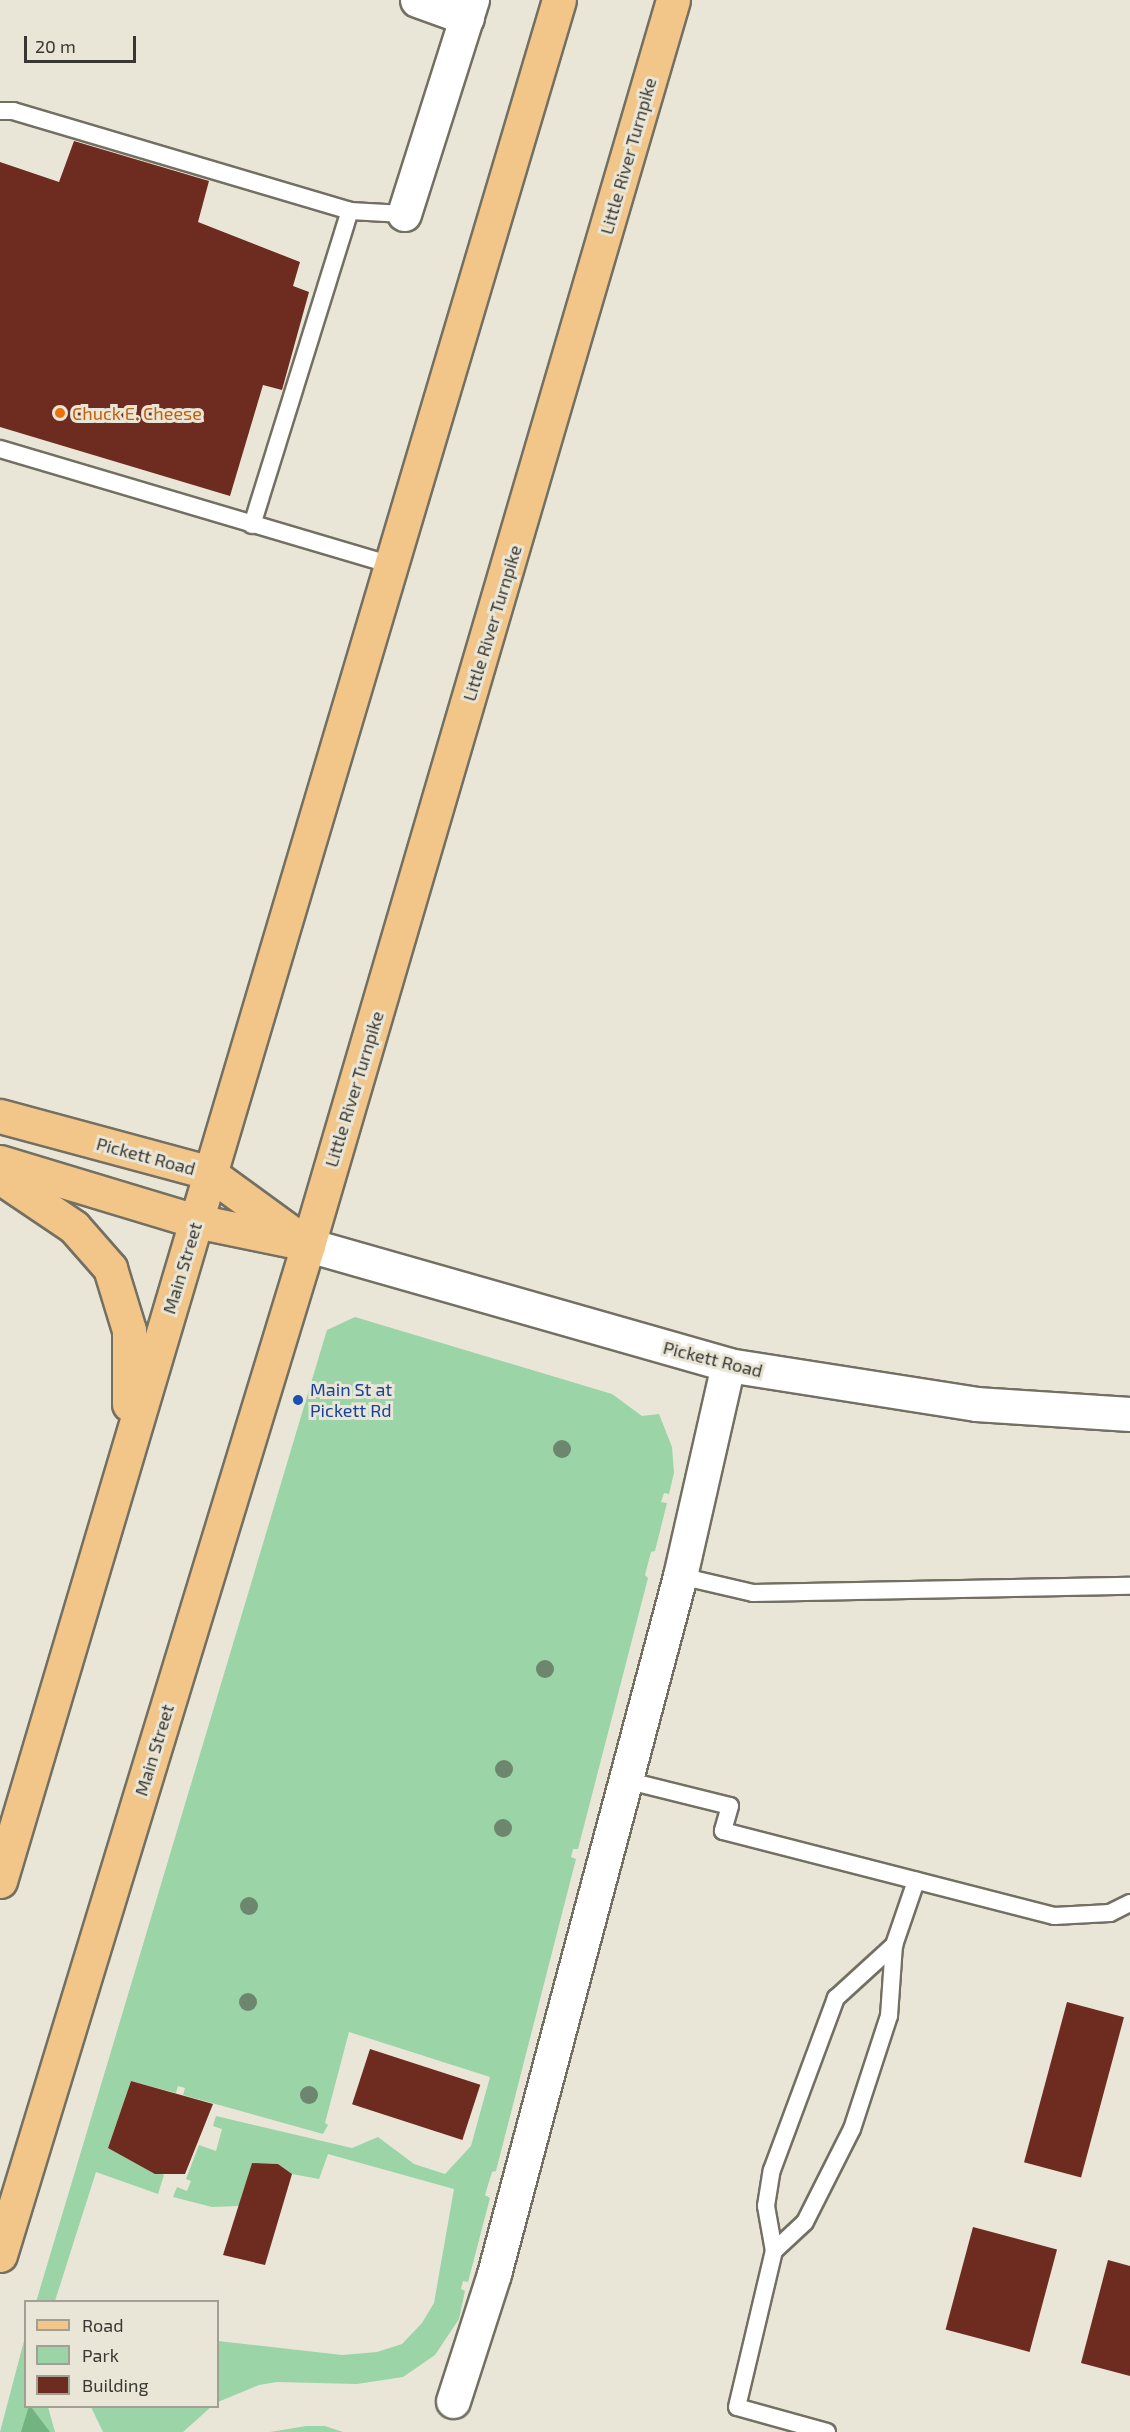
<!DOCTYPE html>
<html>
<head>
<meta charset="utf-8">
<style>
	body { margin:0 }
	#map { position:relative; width:1130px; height:2432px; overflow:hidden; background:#e9e6d7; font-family:"Exo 2",sans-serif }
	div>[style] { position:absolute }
	.green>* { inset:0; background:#9bd4a6 }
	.forest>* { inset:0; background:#73b281 }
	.building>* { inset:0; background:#6e2c20; transform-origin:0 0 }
	.roads { filter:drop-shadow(2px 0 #737063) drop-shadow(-2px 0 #737063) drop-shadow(0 2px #737063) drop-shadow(0 -2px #737063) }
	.service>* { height:16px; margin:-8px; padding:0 8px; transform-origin:8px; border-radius:8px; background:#fff }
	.minor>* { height:33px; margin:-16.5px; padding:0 16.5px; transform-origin:16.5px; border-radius:16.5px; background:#fff }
	.primary>* { height:33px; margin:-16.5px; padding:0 16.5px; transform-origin:16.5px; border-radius:16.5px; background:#f2c588 }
	.trees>* { width:18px; height:18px; margin:-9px; border-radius:50%; background:#6d866e }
	.dots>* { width:16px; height:16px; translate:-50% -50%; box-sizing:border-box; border:3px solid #e9e6d7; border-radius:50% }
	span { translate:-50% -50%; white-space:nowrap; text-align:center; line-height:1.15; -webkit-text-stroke:6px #e9e6d7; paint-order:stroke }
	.street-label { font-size:18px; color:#383731 }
	.food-label { font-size:18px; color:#c56008 }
	.left { translate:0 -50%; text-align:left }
	.transit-label { font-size:18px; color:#164399 }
	.legend { position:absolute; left:24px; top:2300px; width:195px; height:108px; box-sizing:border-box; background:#e9e6d7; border:2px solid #a2a095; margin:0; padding:8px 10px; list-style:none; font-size:18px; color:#383731 }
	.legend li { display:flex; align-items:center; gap:12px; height:30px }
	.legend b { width:30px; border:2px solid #a2a095 }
	.scale { position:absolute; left:24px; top:36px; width:112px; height:27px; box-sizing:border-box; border:3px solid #383731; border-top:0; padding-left:8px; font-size:18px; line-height:21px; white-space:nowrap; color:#383731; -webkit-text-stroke:4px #e9e6d7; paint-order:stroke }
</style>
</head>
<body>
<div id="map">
	<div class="green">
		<i style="clip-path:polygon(355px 1317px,612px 1394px,642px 1416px,659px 1414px,672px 1447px,674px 1473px,669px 1494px,664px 1493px,661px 1502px,667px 1503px,655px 1551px,651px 1552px,645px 1575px,648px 1578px,578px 1849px,573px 1849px,571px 1857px,576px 1859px,496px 2171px,492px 2172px,485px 2195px,490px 2198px,468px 2282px,463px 2281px,461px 2289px,465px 2291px,459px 2319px,435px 2355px,403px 2377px,357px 2384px,277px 2382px,259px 2385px,218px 2402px,218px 2341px,342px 2355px,377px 2352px,402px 2344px,422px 2323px,434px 2303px,454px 2189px,328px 2154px,319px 2179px,292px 2174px,278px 2164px,252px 2163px,239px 2206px,212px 2207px,173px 2197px,177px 2187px,187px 2191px,191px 2181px,186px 2179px,199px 2145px,216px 2151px,222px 2129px,213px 2126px,216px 2116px,352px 2148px,378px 2137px,414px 2164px,445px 2174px,471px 2146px,490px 2077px,349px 2032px,325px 2123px,328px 2125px,323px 2134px,183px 2095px,185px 2088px,178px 2086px,176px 2093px,131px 2081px,108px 2148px,164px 2175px,158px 2194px,96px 2172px,55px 2301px,36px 2302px,323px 1343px,327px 1330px)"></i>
		<i style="clip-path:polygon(25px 2337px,26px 2406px,48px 2407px,55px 2432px,0 2432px)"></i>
		<i style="clip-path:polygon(91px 2407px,211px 2407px,183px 2432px,103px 2432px)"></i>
		<i style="clip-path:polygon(306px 2426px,325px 2426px,343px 2432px,270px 2432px)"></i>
	</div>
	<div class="forest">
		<i style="clip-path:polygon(29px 2406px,31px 2407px,50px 2432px,21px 2432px)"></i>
	</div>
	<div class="building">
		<i style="clip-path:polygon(74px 141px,209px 181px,198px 222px,300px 262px,293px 286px,309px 292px,282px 390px,263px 385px,230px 496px,0 427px,0 162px,59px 182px)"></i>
		<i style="left:1067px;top:2002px;width:59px;height:166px;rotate:15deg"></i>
		<i style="left:370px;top:2049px;width:116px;height:58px;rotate:18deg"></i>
		<i style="clip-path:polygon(131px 2081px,213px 2104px,185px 2174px,155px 2174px,108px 2148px)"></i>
		<i style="clip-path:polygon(252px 2163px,278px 2164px,292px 2174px,265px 2265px,223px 2255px)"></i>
		<i style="left:973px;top:2227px;width:87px;height:106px;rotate:15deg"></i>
		<i style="clip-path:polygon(1108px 2260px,1130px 2266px,1130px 2376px,1081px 2363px)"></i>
	</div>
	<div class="roads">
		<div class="service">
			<i style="left:0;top:111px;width:13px"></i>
			<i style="left:13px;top:111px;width:352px;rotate:16.5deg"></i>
			<i style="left:350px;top:211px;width:54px;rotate:3.2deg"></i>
			<i style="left:0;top:449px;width:409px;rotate:16.5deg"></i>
			<i style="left:252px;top:525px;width:329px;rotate:-72.7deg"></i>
			<i style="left:680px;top:1576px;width:75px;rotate:13.1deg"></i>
			<i style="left:753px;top:1593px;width:377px;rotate:-1.1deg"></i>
			<i style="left:625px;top:1780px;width:108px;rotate:13.9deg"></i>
			<i style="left:730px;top:1806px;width:26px;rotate:106deg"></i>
			<i style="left:723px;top:1831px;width:342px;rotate:14.4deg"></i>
			<i style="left:1054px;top:1916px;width:56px;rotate:-3.1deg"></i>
			<i style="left:1110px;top:1913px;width:22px;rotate:-27deg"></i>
			<i style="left:774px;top:2251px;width:46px;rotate:-100.1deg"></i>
			<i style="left:766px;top:2206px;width:36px;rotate:-81deg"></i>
			<i style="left:772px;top:2170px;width:184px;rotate:-69.6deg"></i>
			<i style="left:836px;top:1998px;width:79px;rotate:-42.4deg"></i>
			<i style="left:827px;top:2432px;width:93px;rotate:-164.5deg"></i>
			<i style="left:737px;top:2407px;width:160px;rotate:-76.7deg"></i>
			<i style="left:774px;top:2251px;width:42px;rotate:-43.1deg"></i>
			<i style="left:805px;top:2222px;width:104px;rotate:-63.2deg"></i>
			<i style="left:852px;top:2129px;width:119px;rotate:-71.9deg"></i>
			<i style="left:889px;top:2016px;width:71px;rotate:-86deg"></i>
			<i style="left:894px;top:1945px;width:68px;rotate:-71deg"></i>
		</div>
		<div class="minor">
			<i style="left:417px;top:0;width:53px;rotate:19.8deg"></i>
			<i style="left:404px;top:214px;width:225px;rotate:-72.4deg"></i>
			<i style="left:308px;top:1245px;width:437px;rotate:15.9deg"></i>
			<i style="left:728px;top:1365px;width:251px;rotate:8.9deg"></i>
			<i style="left:976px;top:1404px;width:154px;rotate:3.7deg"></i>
			<i style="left:453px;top:2401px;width:133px;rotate:-72.1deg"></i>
			<i style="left:494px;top:2274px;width:722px;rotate:-75.08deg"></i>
			<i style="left:680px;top:1576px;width:216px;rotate:-77.2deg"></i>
		</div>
		<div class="primary">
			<i style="left:0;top:1116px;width:215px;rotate:15.1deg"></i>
			<i style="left:208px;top:1172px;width:124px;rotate:36.1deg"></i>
			<i style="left:0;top:1162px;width:205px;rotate:16.8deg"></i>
			<i style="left:196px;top:1221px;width:103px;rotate:11.7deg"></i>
			<i style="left:0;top:1177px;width:89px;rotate:34deg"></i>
			<i style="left:74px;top:1227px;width:55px;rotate:48.7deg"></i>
			<i style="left:110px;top:1268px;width:65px;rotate:73deg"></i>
			<i style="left:129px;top:1330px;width:74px;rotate:90deg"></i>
			<i style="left:0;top:1881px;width:1962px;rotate:-73.45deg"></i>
			<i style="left:0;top:2255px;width:1056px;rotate:-73.04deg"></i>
			<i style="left:308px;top:1245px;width:1297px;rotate:-73.66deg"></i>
		</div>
	</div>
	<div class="trees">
		<i style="left:562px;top:1449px"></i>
		<i style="left:545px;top:1669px"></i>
		<i style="left:504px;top:1769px"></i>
		<i style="left:503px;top:1828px"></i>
		<i style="left:249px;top:1906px"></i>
		<i style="left:248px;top:2002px"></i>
		<i style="left:309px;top:2095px"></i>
	</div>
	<div class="dots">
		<i style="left:60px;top:413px;background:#e8710a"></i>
		<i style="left:298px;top:1400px;background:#1a4fb4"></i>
	</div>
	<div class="street-label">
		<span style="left:628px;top:156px;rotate:-74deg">Little River Turnpike</span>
		<span style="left:492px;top:623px;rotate:-73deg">Little River Turnpike</span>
		<span style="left:354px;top:1089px;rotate:-73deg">Little River Turnpike</span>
		<span style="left:146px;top:1156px;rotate:15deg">Pickett Road</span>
		<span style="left:182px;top:1268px;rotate:-73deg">Main Street</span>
		<span style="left:713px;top:1359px;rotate:14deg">Pickett Road</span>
		<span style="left:154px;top:1750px;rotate:-73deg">Main Street</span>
	</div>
	<div class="food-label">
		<span class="left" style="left:72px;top:413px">Chuck E. Cheese</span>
	</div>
	<div class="transit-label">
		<span class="left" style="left:310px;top:1400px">Main St at<br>Pickett Rd</span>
	</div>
	<ul class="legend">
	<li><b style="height:8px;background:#f2c588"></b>Road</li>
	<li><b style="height:16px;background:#9bd4a6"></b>Park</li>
	<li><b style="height:16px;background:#6e2c20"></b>Building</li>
	</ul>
	<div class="scale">20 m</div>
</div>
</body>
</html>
